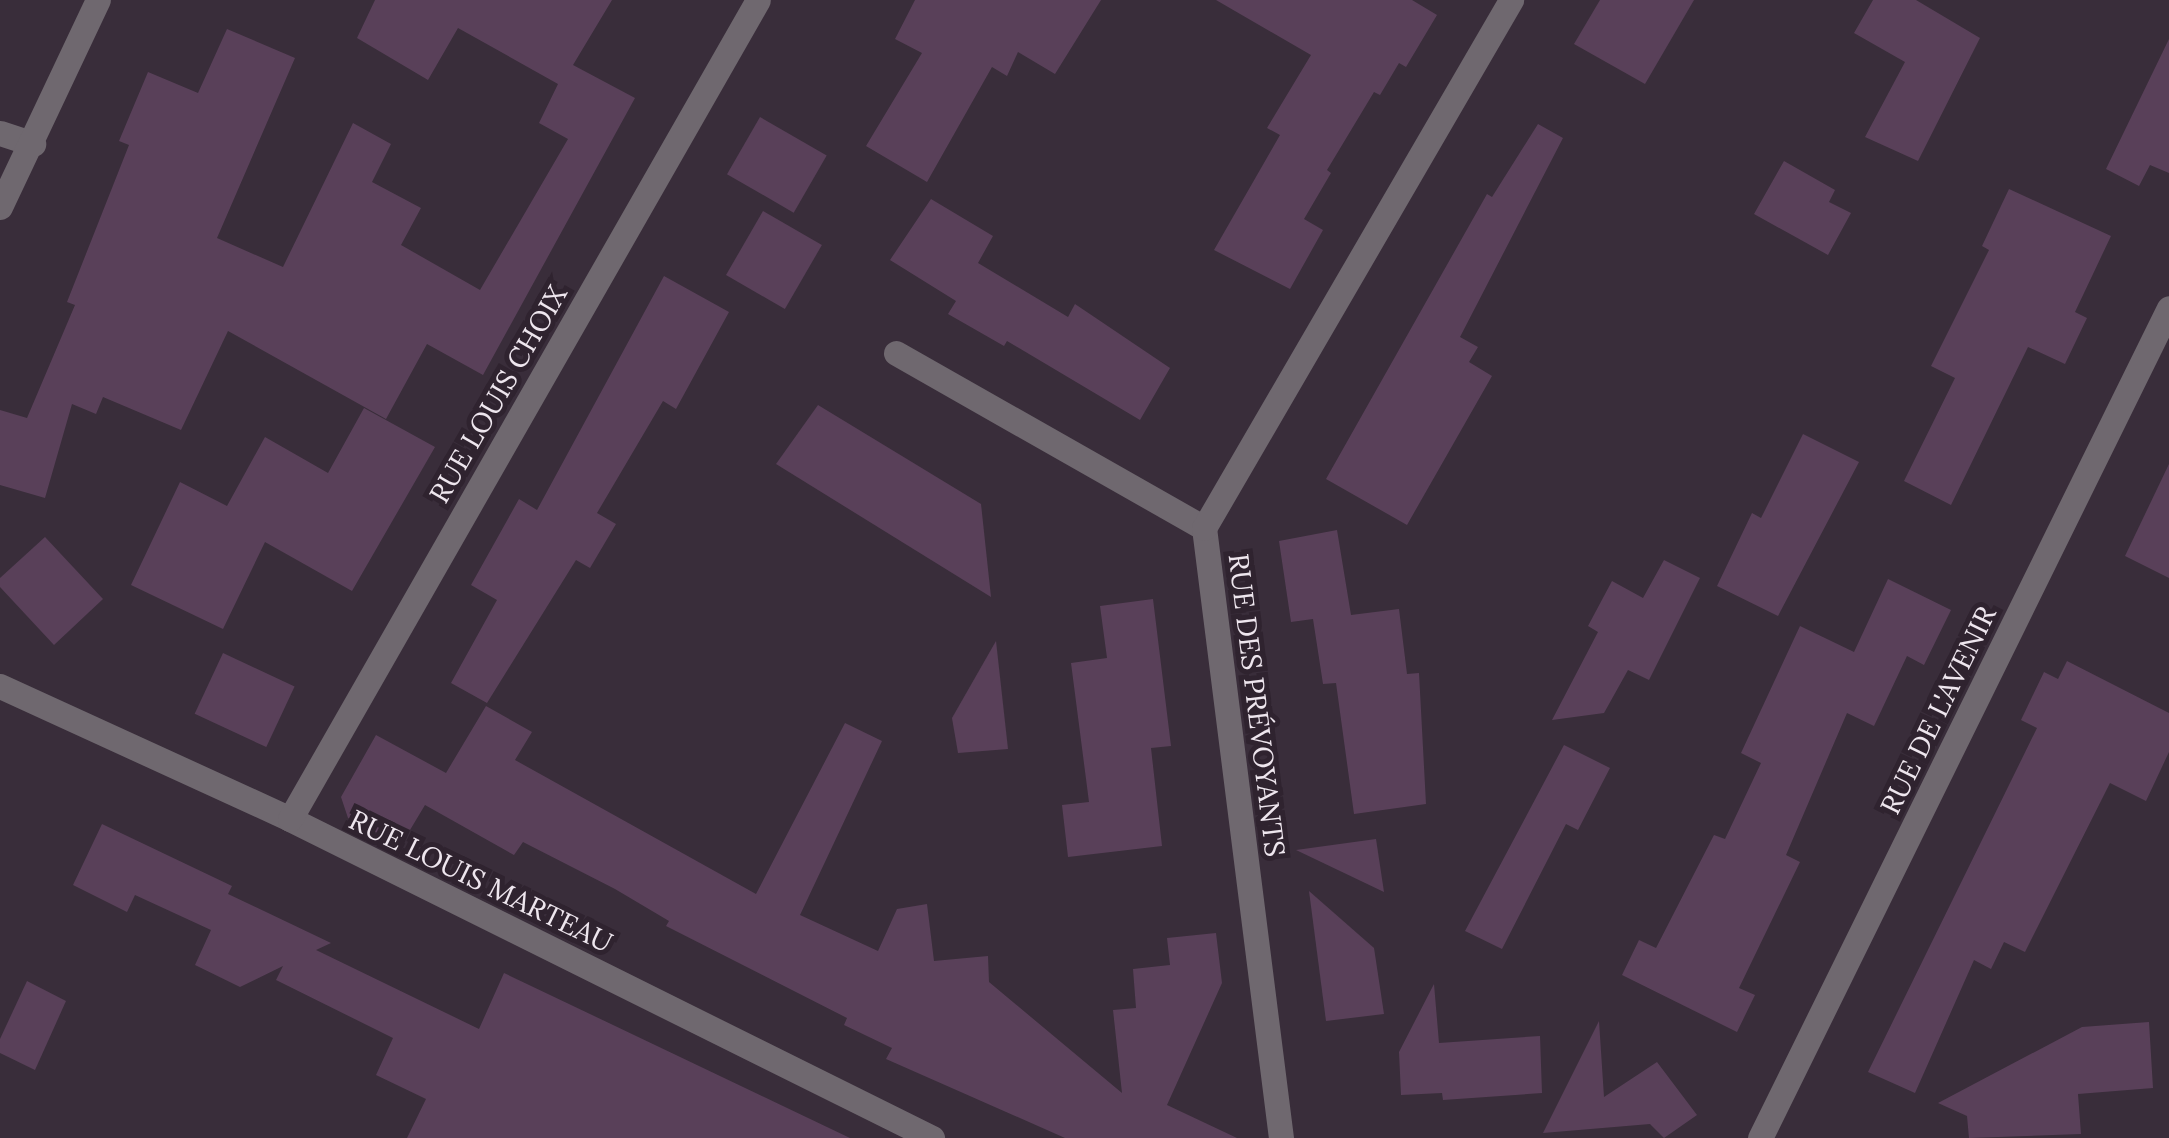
<!DOCTYPE html>
<html>
<head>
<meta charset="utf-8">
<style>
	body { margin:0 }
	#map { position:relative; width:2169px; height:1138px; overflow:hidden; background:#392d3a; font-family:Lora,serif }
	div>[style] { position:absolute }
	.building>* { inset:0; background:#594059; transform-origin:0 0 }
	.minor>* { height:25px; margin:-12.5px; padding:0 12.5px; transform-origin:12.5px; border-radius:12.5px; background:#6f686f }
	span { translate:-50% -50%; white-space:nowrap; text-align:center; line-height:1.15; -webkit-text-stroke:10px #2f232f; paint-order:stroke }
	.street-label { font-size:28px; color:#eee6ee }
</style>
</head>
<body>
<div id="map">
	<div class="building">
		<i style="clip-path:polygon(375px 0,612px 0,573px 65px,635px 98px,483px 375px,427px 344px,386px 419px,228px 331px,181px 430px,103px 397px,96px 414px,72px 404px,45px 498px,0 485px,0 410px,27px 418px,75px 305px,67px 302px,129px 145px,119px 141px,148px 72px,198px 93px,227px 29px,295px 58px,217px 238px,283px 267px,353px 123px,391px 144px,372px 182px,421px 208px,401px 245px,480px 290px,568px 139px,539px 123px,558px 84px,458px 28px,428px 80px,357px 38px)"></i>
		<i style="clip-path:polygon(915px 0,1101px 0,1055px 74px,1018px 52px,1007px 76px,992px 67px,927px 182px,866px 146px,922px 53px,895px 39px)"></i>
		<i style="clip-path:polygon(1216px 0,1412px 0,1437px 15px,1406px 67px,1399px 63px,1380px 95px,1374px 92px,1327px 170px,1331px 173px,1304px 219px,1323px 230px,1290px 289px,1214px 250px,1280px 135px,1267px 128px,1311px 55px)"></i>
		<i style="clip-path:polygon(1600px 0,1694px 0,1645px 84px,1574px 44px)"></i>
		<i style="clip-path:polygon(1873px 0,1916px 0,1980px 38px,1918px 161px,1865px 137px,1905px 62px,1854px 33px)"></i>
		<i style="clip-path:polygon(2169px 39px,2169px 173px,2150px 165px,2139px 186px,2106px 169px)"></i>
		<i style="left:760px;top:117px;width:77px;height:66px;rotate:30deg"></i>
		<i style="clip-path:polygon(1538px 124px,1563px 138px,1460px 337px,1478px 347px,1469px 362px,1492px 376px,1407px 525px,1326px 479px,1487px 194px,1492px 197px)"></i>
		<i style="clip-path:polygon(1784px 161px,1835px 190px,1829px 202px,1851px 213px,1828px 255px,1754px 214px)"></i>
		<i style="clip-path:polygon(2009px 189px,2111px 236px,2075px 312px,2087px 318px,2065px 364px,2028px 347px,1951px 505px,1904px 481px,1955px 378px,1931px 366px,1989px 250px,1982px 246px)"></i>
		<i style="clip-path:polygon(931px 199px,993px 236px,978px 263px,1068px 317px,1075px 304px,1170px 368px,1140px 420px,1007px 341px,1004px 346px,948px 314px,956px 301px,890px 260px)"></i>
		<i style="left:763px;top:211px;width:68px;height:74px;rotate:30deg"></i>
		<i style="clip-path:polygon(664px 276px,729px 312px,676px 409px,663px 401px,597px 513px,616px 524px,590px 568px,576px 560px,487px 703px,451px 683px,497px 600px,471px 585px,519px 499px,537px 510px)"></i>
		<i style="clip-path:polygon(818px 405px,981px 504px,991px 597px,776px 464px)"></i>
		<i style="clip-path:polygon(364px 408px,435px 447px,352px 591px,265px 542px,223px 629px,131px 585px,180px 482px,227px 506px,265px 437px,328px 473px)"></i>
		<i style="clip-path:polygon(1803px 434px,1859px 462px,1778px 616px,1717px 586px,1752px 513px,1761px 518px)"></i>
		<i style="clip-path:polygon(2169px 464px,2169px 578px,2125px 556px)"></i>
		<i style="clip-path:polygon(1337px 530px,1351px 615px,1399px 609px,1407px 674px,1419px 673px,1426px 804px,1354px 814px,1336px 683px,1323px 684px,1313px 619px,1291px 622px,1279px 541px)"></i>
		<i style="clip-path:polygon(45px 537px,103px 599px,54px 645px,0 587px,0 578px)"></i>
		<i style="clip-path:polygon(1664px 560px,1700px 578px,1649px 680px,1628px 670px,1604px 713px,1552px 720px,1598px 632px,1588px 626px,1612px 581px,1643px 598px)"></i>
		<i style="clip-path:polygon(1888px 579px,1951px 610px,1924px 665px,1907px 656px,1874px 726px,1847px 713px,1786px 855px,1800px 862px,1739px 988px,1755px 995px,1737px 1032px,1622px 975px,1639px 940px,1656px 948px,1714px 835px,1725px 839px,1761px 763px,1741px 753px,1800px 626px,1854px 652px)"></i>
		<i style="clip-path:polygon(1153px 599px,1171px 746px,1151px 748px,1162px 846px,1068px 857px,1062px 805px,1089px 802px,1071px 663px,1107px 658px,1100px 606px)"></i>
		<i style="clip-path:polygon(996px 641px,1008px 749px,958px 753px,952px 718px)"></i>
		<i style="left:223px;top:653px;width:79px;height:67px;rotate:25deg"></i>
		<i style="clip-path:polygon(2067px 661px,2169px 713px,2169px 752px,2146px 801px,2110px 783px,2025px 952px,2004px 942px,1991px 969px,1974px 960px,1915px 1093px,1868px 1072px,2037px 728px,2021px 720px,2044px 672px,2058px 679px)"></i>
		<i style="clip-path:polygon(486px 706px,532px 732px,515px 760px,756px 894px,845px 723px,882px 741px,800px 915px,878px 951px,897px 909px,927px 904px,934px 961px,988px 956px,989px 982px,1122px 1093px,1113px 1010px,1136px 1008px,1133px 969px,1170px 965px,1167px 938px,1216px 933px,1222px 983px,1167px 1105px,1237px 1138px,1065px 1138px,886px 1059px,892px 1048px,844px 1025px,847px 1018px,666px 926px,669px 921px,615px 889px,523px 842px,514px 855px,425px 805px,401px 845px,348px 818px,341px 797px,376px 735px,446px 773px)"></i>
		<i style="clip-path:polygon(1564px 745px,1610px 768px,1578px 830px,1566px 824px,1502px 949px,1465px 931px)"></i>
		<i style="clip-path:polygon(102px 824px,232px 886px,228px 894px,331px 943px,316px 950px,479px 1029px,504px 973px,850px 1138px,407px 1138px,426px 1099px,376px 1075px,393px 1038px,276px 980px,283px 966px,240px 987px,195px 965px,211px 930px,135px 895px,127px 912px,73px 885px)"></i>
		<i style="clip-path:polygon(1376px 839px,1384px 892px,1296px 850px)"></i>
		<i style="clip-path:polygon(1309px 891px,1374px 948px,1384px 1014px,1326px 1021px)"></i>
		<i style="clip-path:polygon(27px 981px,66px 1001px,35px 1070px,0 1053px,0 1039px)"></i>
		<i style="clip-path:polygon(1434px 984px,1439px 1043px,1540px 1036px,1542px 1093px,1443px 1100px,1442px 1093px,1401px 1095px,1399px 1052px)"></i>
		<i style="clip-path:polygon(1599px 1021px,1604px 1097px,1657px 1062px,1697px 1115px,1664px 1138px,1650px 1124px,1543px 1133px)"></i>
		<i style="clip-path:polygon(2149px 1022px,2153px 1088px,2078px 1094px,2081px 1134px,1969px 1138px,1967px 1116px,1938px 1103px,2082px 1027px)"></i>
	</div>
	<div class="minor">
		<i style="left:0;top:133px;width:35px;rotate:18deg"></i>
		<i style="left:0;top:207px;width:229px;rotate:-64.7deg"></i>
		<i style="left:896px;top:353px;width:354px;rotate:29.6deg"></i>
		<i style="left:0;top:686px;width:319px;rotate:24.6deg"></i>
		<i style="left:290px;top:819px;width:717px;rotate:26.42deg"></i>
		<i style="left:290px;top:819px;width:943px;rotate:-60.26deg"></i>
		<i style="left:1281px;top:1138px;width:615px;rotate:-97.19deg"></i>
		<i style="left:1204px;top:528px;width:611px;rotate:-59.82deg"></i>
		<i style="left:1760px;top:1138px;width:925px;rotate:-63.77deg"></i>
	</div>
	<div class="street-label">
		<span style="left:498px;top:394px;rotate:-60deg">RUE LOUIS CHOIX</span>
		<span style="left:1257px;top:705px;rotate:83deg">RUE DES PRÉVOYANTS</span>
		<span style="left:1938px;top:710px;rotate:-64deg">RUE DE L'AVENIR</span>
		<span style="left:481px;top:881px;rotate:26deg">RUE LOUIS MARTEAU</span>
	</div>
</div>
</body>
</html>
